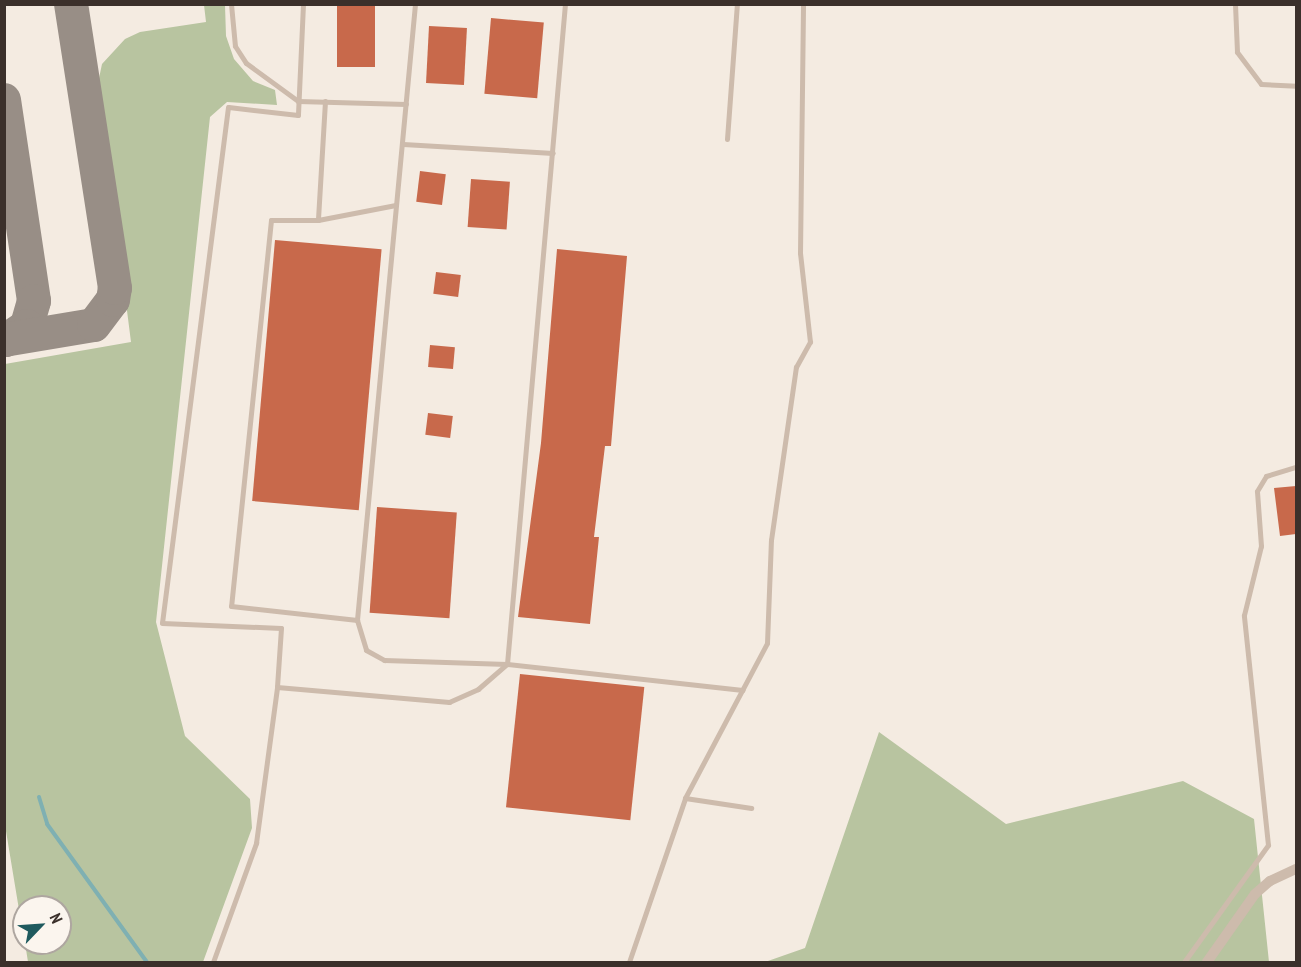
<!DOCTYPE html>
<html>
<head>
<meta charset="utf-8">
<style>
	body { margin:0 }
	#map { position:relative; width:1301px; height:967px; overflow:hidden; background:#f4ebe1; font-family:"PT Sans Narrow",sans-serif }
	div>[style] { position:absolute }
	.green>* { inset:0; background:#b8c4a0 }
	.stream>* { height:4px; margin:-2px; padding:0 2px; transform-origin:2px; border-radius:2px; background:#7fb0b2 }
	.taxiway>* { height:34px; margin:-17px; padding:0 17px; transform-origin:17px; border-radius:17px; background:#988e86 }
	.building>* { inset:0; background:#c8694b; transform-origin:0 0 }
	.lane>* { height:5px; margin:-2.5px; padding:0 2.5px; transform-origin:2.5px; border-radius:2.5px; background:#cdbbac }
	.street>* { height:10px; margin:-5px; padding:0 5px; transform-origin:5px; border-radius:5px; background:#cdbbac }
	span { translate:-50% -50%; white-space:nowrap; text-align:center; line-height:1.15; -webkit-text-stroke:4.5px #fbf5ee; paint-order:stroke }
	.frame { position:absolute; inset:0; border:6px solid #3b302b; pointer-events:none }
	.north { position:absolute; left:12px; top:895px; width:60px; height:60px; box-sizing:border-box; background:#fbf5ee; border:2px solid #aea6a0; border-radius:50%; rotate:65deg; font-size:16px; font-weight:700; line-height:24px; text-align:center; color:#3b302b }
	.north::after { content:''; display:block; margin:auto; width:21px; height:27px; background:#1f5a5e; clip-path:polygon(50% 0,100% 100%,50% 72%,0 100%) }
</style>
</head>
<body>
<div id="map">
	<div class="green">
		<i style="clip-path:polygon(204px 5px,225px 5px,226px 36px,234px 59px,253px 81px,275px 90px,277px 105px,227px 102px,210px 117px,156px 622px,185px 736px,250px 799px,252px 828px,203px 962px,28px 962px,25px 943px,60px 943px,60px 907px,24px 907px,24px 940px,4px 819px,5px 364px,131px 342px,98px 83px,102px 64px,125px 39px,140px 32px,206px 22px)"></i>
		<i style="clip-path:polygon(879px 732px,1006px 824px,1183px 781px,1254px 819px,1269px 962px,765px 962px,805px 948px)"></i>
	</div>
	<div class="stream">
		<i style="left:39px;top:797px;width:28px;rotate:73deg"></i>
		<i style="left:47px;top:824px;width:170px;rotate:54.1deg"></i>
	</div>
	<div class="taxiway">
		<i style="left:4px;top:100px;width:203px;rotate:81.5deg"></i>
		<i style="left:34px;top:301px;width:26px;rotate:106deg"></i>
		<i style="left:27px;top:326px;width:25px;rotate:146deg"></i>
		<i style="left:4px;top:340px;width:91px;rotate:-9.5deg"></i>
		<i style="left:94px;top:325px;width:31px;rotate:-53deg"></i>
		<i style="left:113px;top:300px;width:12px;rotate:-81deg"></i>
		<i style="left:115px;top:288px;width:287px;rotate:-98.8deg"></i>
	</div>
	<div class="building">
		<i style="left:337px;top:4px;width:38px;height:63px"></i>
		<i style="left:491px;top:18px;width:53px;height:76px;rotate:5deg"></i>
		<i style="left:429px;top:26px;width:38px;height:57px;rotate:3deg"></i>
		<i style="left:420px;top:171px;width:26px;height:31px;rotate:7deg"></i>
		<i style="left:471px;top:179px;width:39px;height:48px;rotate:4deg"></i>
		<i style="left:275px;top:240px;width:107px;height:262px;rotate:5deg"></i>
		<i style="clip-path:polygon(557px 249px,627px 256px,611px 446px,605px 446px,594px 537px,599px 537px,590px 624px,518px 617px,541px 443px)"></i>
		<i style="left:436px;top:272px;width:25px;height:22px;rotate:7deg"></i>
		<i style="left:430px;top:345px;width:25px;height:22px;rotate:5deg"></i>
		<i style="left:428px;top:413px;width:25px;height:22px;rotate:7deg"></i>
		<i style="clip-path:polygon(1296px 486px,1296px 534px,1280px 536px,1274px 488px)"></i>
		<i style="left:377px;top:507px;width:80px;height:106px;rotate:4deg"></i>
		<i style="left:520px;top:674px;width:125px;height:134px;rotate:6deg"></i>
	</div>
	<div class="lane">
		<i style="left:231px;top:4px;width:42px;rotate:84.6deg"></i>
		<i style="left:235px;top:46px;width:20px;rotate:57deg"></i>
		<i style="left:246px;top:63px;width:64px;rotate:36.2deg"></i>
		<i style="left:298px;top:101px;width:108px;rotate:1.6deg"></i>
		<i style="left:303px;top:4px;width:111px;rotate:92.6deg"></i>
		<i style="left:298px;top:115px;width:70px;rotate:-173.5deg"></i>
		<i style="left:228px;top:107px;width:520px;rotate:97.29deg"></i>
		<i style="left:162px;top:623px;width:119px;rotate:2.4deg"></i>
		<i style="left:281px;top:628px;width:59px;rotate:93.9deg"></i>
		<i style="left:277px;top:687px;width:173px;rotate:5deg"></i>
		<i style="left:449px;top:702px;width:32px;rotate:-24deg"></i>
		<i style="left:478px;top:689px;width:38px;rotate:-41deg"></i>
		<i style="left:507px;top:664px;width:663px;rotate:-84.98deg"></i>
		<i style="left:415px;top:4px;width:619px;rotate:95.38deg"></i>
		<i style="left:357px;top:620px;width:31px;rotate:73deg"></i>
		<i style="left:366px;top:650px;width:21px;rotate:29deg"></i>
		<i style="left:384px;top:660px;width:123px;rotate:1.9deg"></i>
		<i style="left:507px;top:664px;width:237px;rotate:6.3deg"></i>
		<i style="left:1235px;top:4px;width:48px;rotate:87.6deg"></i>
		<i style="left:1237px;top:52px;width:40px;rotate:53deg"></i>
		<i style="left:1261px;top:84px;width:35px;rotate:3deg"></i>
		<i style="left:325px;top:101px;width:119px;rotate:93.4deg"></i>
		<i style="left:318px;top:220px;width:47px;rotate:180deg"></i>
		<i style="left:271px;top:220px;width:388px;rotate:95.9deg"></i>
		<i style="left:231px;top:606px;width:127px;rotate:6.3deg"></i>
		<i style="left:727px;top:139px;width:135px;rotate:-85.8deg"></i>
		<i style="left:403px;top:144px;width:150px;rotate:3.4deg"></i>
		<i style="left:318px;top:220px;width:79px;rotate:-10.9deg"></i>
		<i style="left:685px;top:798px;width:67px;rotate:8.6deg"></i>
		<i style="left:213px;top:962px;width:127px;rotate:-70.1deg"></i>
		<i style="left:256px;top:843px;width:157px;rotate:-82.3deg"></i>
		<i style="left:629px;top:962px;width:173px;rotate:-71.1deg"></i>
		<i style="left:685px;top:798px;width:175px;rotate:-62.1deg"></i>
		<i style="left:767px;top:643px;width:103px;rotate:-87.8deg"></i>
		<i style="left:771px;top:540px;width:175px;rotate:-81.8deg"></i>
		<i style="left:796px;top:367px;width:29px;rotate:-61deg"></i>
		<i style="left:810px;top:342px;width:90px;rotate:-96.4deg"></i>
		<i style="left:800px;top:253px;width:249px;rotate:-89.3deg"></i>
		<i style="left:1184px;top:962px;width:144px;rotate:-54.3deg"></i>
		<i style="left:1268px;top:845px;width:231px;rotate:-96deg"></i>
		<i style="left:1244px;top:615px;width:71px;rotate:-76.2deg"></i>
		<i style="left:1261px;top:546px;width:55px;rotate:-94.2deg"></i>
		<i style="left:1257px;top:491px;width:17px;rotate:-59deg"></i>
		<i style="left:1266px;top:476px;width:31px;rotate:-17deg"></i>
	</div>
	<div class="street">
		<i style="left:1207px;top:962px;width:83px;rotate:-54.8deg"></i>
		<i style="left:1255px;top:894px;width:20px;rotate:-41deg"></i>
		<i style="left:1270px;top:881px;width:29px;rotate:-25deg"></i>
	</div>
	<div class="frame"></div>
	<div class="north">N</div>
</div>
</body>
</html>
